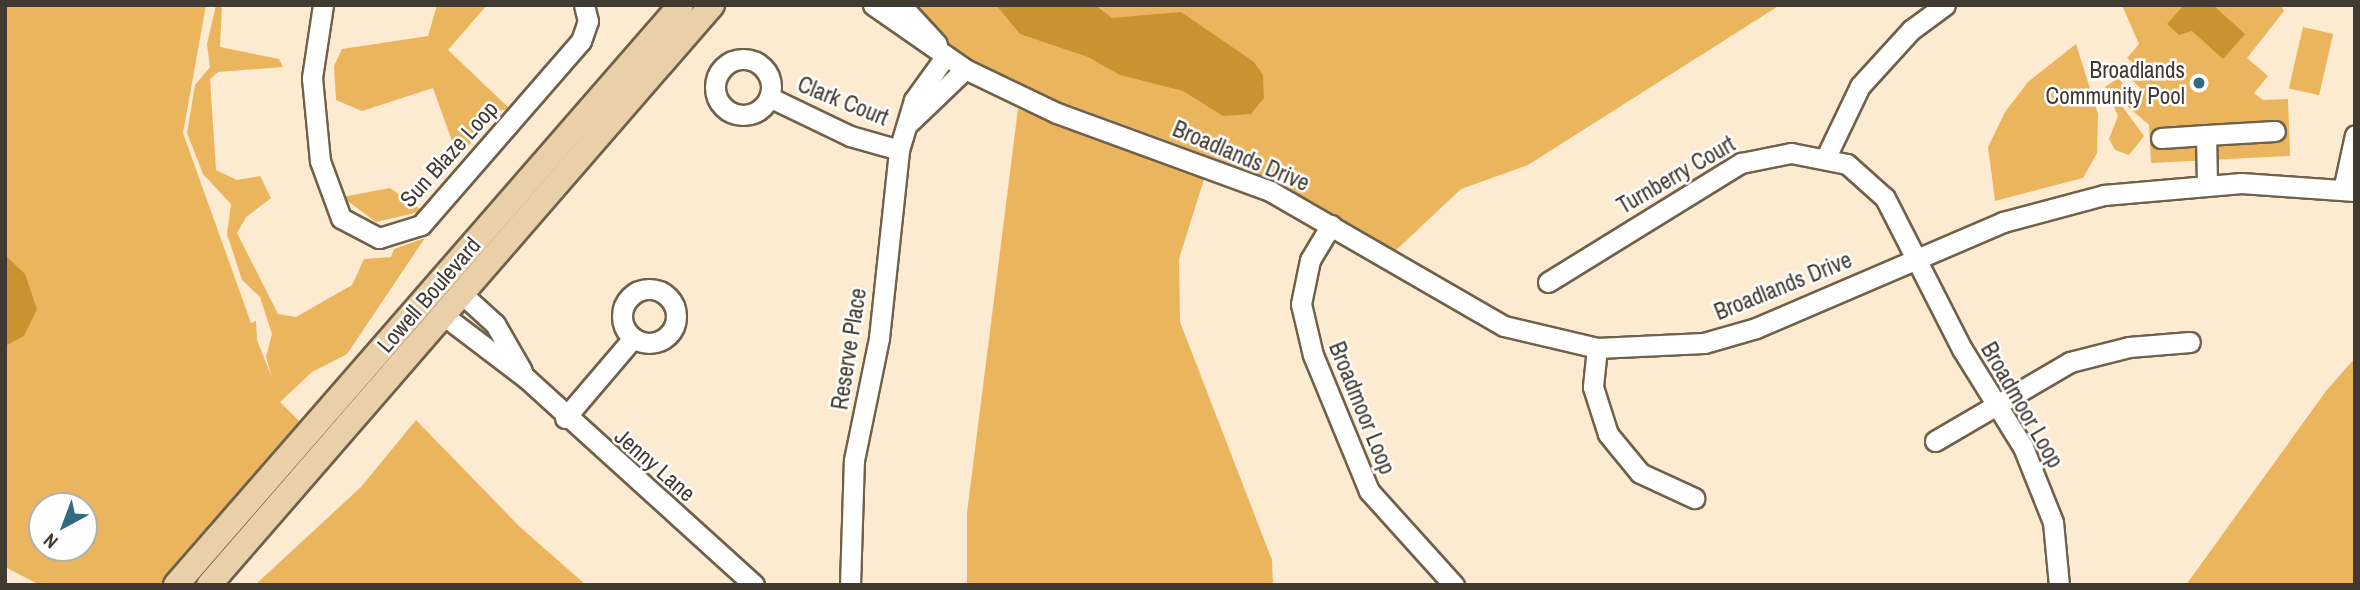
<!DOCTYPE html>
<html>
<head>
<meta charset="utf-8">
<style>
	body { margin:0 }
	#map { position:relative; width:2360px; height:590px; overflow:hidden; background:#fdebd1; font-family:"Archivo Narrow",sans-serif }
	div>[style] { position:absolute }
	.green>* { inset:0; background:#ebb55e; transform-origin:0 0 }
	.water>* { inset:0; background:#ca9330 }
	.roads { filter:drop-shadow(2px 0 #70614a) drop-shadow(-2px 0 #70614a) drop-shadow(0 2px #70614a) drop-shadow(0 -2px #70614a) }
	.minor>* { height:19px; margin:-9.5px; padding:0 9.5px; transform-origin:9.5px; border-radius:9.5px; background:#fff }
	.minor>.ring { margin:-9.5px; padding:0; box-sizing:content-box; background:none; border:19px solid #fff; border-radius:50% }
	.major>* { height:24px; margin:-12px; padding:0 12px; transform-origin:12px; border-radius:12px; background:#ead0a8 }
	.dots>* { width:19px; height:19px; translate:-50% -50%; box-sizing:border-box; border:4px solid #fff; border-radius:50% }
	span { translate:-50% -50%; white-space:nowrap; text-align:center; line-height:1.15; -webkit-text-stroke:5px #fff; paint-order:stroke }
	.poi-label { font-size:23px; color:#413a30 }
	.right { translate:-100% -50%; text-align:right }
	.street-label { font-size:23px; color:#413a30 }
	.frame { position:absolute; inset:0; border:7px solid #413a30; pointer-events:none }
	.north { position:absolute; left:28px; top:492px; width:70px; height:70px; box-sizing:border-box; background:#fff; border:2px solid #b3b0ac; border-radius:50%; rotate:221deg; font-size:19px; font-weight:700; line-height:28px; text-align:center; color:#413a30 }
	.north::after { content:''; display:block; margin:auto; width:24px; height:32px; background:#306b83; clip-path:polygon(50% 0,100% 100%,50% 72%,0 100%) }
</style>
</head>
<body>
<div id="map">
	<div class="green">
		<i style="clip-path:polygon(evenodd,5px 5px,206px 5px,183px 133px,251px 323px,256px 321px,257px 340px,272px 378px,266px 357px,272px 334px,260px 297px,242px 280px,227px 234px,231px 204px,203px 174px,187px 133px,195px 85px,210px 67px,207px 44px,216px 5px,222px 5px,220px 47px,279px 59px,283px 67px,218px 72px,210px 79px,216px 170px,237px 180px,260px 176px,271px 198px,246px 217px,237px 233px,278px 314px,296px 317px,352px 285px,364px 259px,391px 257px,394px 249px,425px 238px,347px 354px,312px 372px,280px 402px,304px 426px,164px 585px,40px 585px,5px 567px,5px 5px,42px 506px,84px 506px,84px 548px,42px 548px,42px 506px)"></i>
		<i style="clip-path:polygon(437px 5px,487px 5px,448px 50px,510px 109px,497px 111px,458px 158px,433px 88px,362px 111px,336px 100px,334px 66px,342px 49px,428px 36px)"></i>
		<i style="clip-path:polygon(912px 5px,1780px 5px,1528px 165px,1461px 189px,1393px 253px,1256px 173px,1009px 83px,954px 49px)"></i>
		<i style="clip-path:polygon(2122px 5px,2281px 5px,2284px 11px,2247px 58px,2268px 76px,2254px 93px,2263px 100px,2288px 99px,2290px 156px,2151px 163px,2149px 125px,2126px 105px,2140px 88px,2130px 78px,2139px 68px,2127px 58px,2139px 44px)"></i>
		<i style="left:2303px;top:27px;width:31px;height:63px;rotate:13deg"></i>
		<i style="clip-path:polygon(2076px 44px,2098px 114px,2097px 153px,2083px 178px,1995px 201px,1988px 147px,2005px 112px,2028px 82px)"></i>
		<i style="clip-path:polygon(2118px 78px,2129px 91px,2122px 106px,2144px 136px,2129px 155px,2115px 150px,2109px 139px,2118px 116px,2105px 87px)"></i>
		<i style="clip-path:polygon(1018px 109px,1205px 176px,1179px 259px,1180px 322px,1272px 560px,1273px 585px,967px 585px,967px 513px)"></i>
		<i style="clip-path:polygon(390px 188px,423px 211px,376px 222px,342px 197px)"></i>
		<i style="clip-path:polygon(2355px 358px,2355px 585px,2186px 585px,2326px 391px)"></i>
		<i style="clip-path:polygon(416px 420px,520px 527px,586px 585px,255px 585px,361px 487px)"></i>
	</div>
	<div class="water">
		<i style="clip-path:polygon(996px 5px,1095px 5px,1112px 18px,1181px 12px,1254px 62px,1263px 75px,1264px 98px,1251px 114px,1223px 116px,1183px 91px,1120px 75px,1088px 57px,1020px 34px)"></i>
		<i style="clip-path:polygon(2184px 5px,2213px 5px,2245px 34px,2223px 59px,2192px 31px,2179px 35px,2167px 24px)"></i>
		<i style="clip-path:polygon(5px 255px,25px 274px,37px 309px,24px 336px,5px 346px)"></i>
	</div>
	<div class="roads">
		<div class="minor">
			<i style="left:323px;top:5px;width:74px;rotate:98.6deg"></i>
			<i style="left:312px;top:78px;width:83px;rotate:84.5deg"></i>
			<i style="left:320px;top:161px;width:61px;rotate:69.8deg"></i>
			<i style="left:341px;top:218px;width:43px;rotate:27.8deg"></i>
			<i style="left:379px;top:238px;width:44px;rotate:-17.2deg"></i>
			<i style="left:421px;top:225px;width:244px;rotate:-49deg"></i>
			<i style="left:581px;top:41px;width:21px;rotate:-71deg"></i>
			<i style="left:588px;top:21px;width:16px;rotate:-104deg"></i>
			<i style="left:873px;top:5px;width:112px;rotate:34.8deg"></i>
			<i style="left:965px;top:69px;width:102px;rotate:25.6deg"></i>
			<i style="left:1057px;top:113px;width:227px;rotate:20.1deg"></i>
			<i style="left:1270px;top:191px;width:270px;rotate:30deg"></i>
			<i style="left:1504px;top:326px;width:96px;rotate:13.3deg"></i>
			<i style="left:1597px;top:348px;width:107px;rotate:-2.7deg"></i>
			<i style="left:1704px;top:343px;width:54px;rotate:-16.1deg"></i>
			<i style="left:1756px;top:328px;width:269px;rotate:-23.2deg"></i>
			<i style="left:2003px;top:222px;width:105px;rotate:-15deg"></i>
			<i style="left:2104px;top:195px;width:138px;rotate:-5deg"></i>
			<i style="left:2241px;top:183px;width:114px;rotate:4deg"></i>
			<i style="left:901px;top:5px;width:53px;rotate:47.3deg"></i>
			<i class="ring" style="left:715px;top:59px;width:37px;height:37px"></i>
			<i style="left:769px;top:97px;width:90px;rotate:25.7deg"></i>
			<i style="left:850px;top:136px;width:51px;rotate:15.9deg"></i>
			<i style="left:910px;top:122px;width:76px;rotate:-43.9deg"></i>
			<i style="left:2206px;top:135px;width:69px;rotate:-3.3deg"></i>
			<i style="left:2161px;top:138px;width:45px;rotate:-3.8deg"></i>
			<i style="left:2206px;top:135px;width:49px;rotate:88.8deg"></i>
			<i style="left:1826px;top:157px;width:79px;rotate:-64.4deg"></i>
			<i style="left:1860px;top:86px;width:76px;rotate:-47.7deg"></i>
			<i style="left:1911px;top:30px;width:42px;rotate:-36.3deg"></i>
			<i style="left:2343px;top:190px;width:56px;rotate:-77.7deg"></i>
			<i style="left:1331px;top:225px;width:41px;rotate:121deg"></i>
			<i style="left:1310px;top:260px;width:45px;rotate:101.6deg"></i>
			<i style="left:1301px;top:304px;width:52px;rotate:76.8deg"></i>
			<i style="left:1313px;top:355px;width:147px;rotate:67.6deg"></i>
			<i style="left:1369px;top:491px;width:127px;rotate:47.9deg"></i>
			<i style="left:1548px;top:282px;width:227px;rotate:-31.7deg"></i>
			<i style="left:1741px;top:163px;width:51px;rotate:-11.3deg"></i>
			<i style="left:1791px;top:153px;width:57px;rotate:11.1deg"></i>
			<i style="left:1847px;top:164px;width:51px;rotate:41.8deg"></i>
			<i style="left:1885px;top:198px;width:169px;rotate:63deg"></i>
			<i style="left:1962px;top:349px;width:115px;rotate:58.1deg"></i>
			<i style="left:2023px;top:447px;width:81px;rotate:68.2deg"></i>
			<i style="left:2053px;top:522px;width:63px;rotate:84.6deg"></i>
			<i class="ring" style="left:622px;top:289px;width:35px;height:35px"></i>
			<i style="left:462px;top:294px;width:45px;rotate:42.3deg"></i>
			<i style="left:495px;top:324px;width:54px;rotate:60.1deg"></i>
			<i style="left:443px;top:315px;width:104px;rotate:37.2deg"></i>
			<i style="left:526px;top:378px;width:308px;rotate:42.2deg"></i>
			<i style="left:1597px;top:348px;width:39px;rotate:96deg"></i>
			<i style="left:1593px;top:387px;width:49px;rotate:72.3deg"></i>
			<i style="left:1608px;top:434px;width:50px;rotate:50.6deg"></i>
			<i style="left:1640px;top:473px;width:60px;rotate:24.8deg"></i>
			<i style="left:565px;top:418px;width:105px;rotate:-49.6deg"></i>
			<i style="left:1935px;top:441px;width:156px;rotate:-30.3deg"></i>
			<i style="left:2070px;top:362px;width:61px;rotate:-14.3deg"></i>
			<i style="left:2129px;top:347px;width:61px;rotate:-4.7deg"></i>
			<i style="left:850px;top:585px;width:125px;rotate:-88.2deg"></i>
			<i style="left:854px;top:460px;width:125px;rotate:-78.4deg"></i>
			<i style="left:879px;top:338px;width:189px;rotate:-83.9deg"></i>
			<i style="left:899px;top:150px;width:52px;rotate:-73.3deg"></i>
			<i style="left:914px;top:100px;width:53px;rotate:-54.2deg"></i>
		</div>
		<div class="major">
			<i style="left:176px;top:585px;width:769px;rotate:-48.95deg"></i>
			<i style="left:209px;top:585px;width:768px;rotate:-49.07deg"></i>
		</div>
	</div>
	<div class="dots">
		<i style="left:2199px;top:83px;background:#306b83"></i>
	</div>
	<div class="poi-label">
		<span class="right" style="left:2185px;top:83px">Broadlands<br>Community Pool</span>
	</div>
	<div class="street-label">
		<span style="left:843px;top:101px;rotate:22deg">Clark Court</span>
		<span style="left:449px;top:154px;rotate:-48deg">Sun Blaze Loop</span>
		<span style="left:1241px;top:156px;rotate:23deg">Broadlands Drive</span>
		<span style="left:1676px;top:175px;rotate:-30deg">Turnberry Court</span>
		<span style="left:1783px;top:286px;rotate:-22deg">Broadlands Drive</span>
		<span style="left:429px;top:295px;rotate:-49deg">Lowell Boulevard</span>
		<span style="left:849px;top:349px;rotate:-81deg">Reserve Place</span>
		<span style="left:2022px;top:405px;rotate:60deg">Broadmoor Loop</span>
		<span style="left:1362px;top:408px;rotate:68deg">Broadmoor Loop</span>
		<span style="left:655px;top:465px;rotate:41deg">Jenny Lane</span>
	</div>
	<div class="frame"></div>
	<div class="north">N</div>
</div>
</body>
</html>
